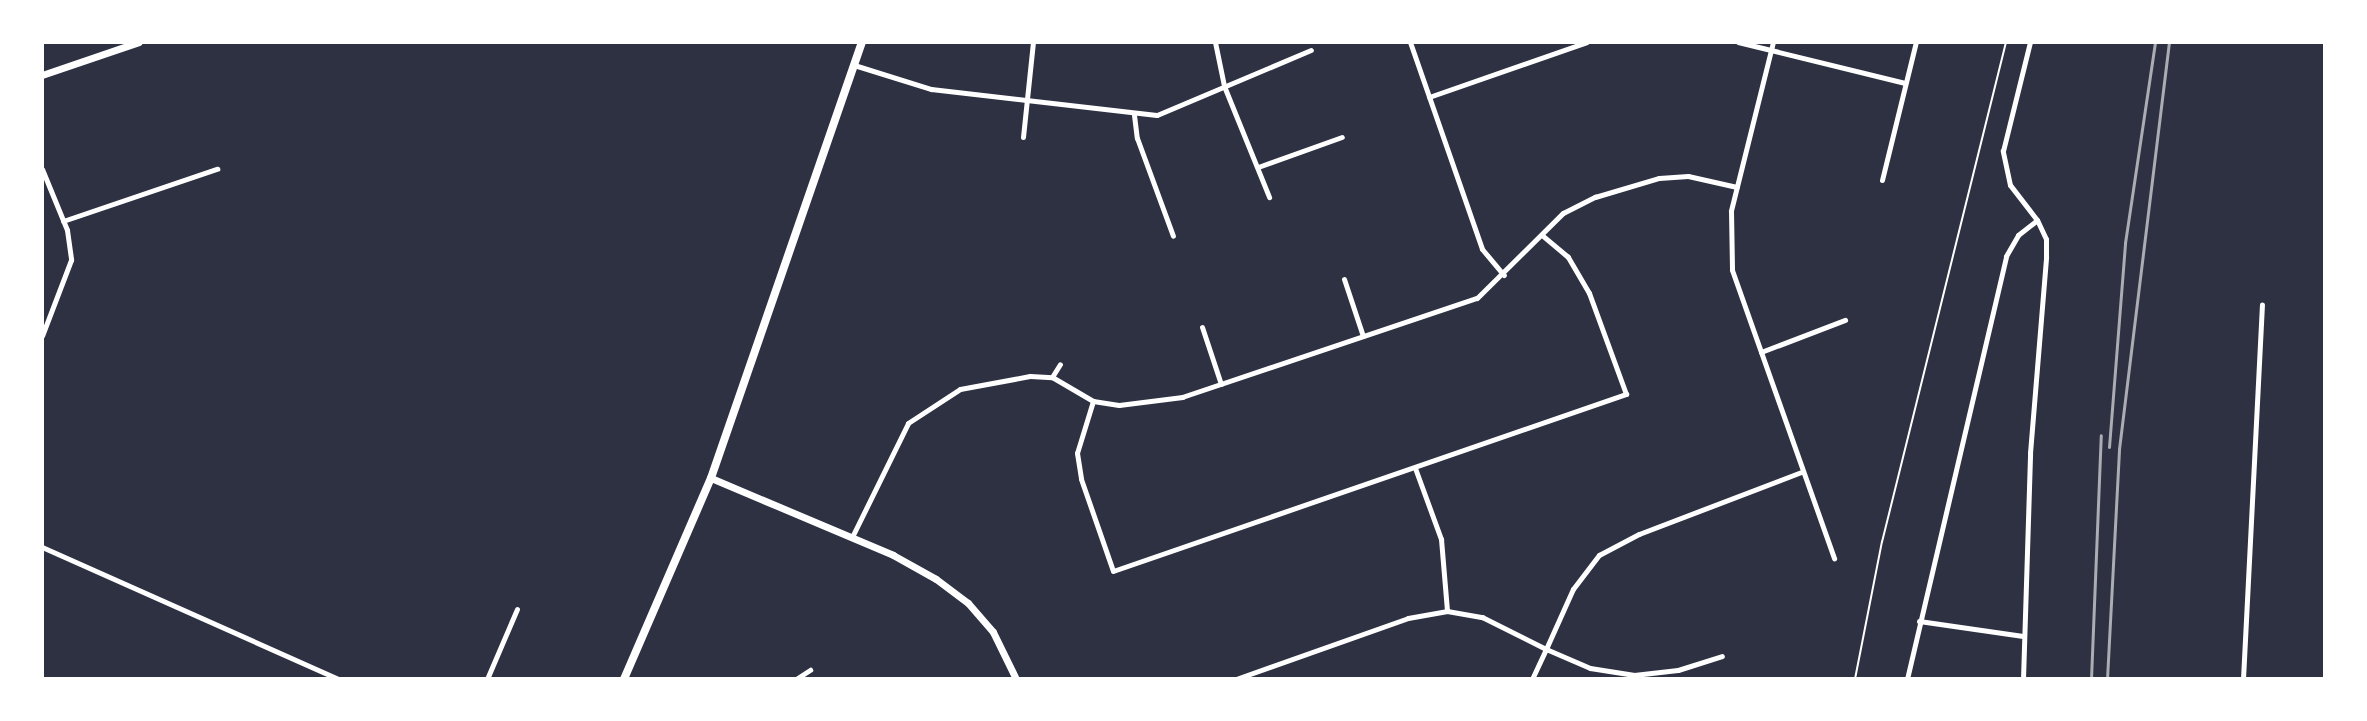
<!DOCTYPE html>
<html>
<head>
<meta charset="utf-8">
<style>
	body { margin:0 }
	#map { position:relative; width:2367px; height:721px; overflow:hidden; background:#2d3142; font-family:Figtree,sans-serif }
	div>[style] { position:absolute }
	.path>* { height:2px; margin:-1px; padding:0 1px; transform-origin:1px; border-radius:1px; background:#fff }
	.minor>* { height:5px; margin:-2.5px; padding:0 2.5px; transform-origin:2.5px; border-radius:2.5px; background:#fff }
	.tertiary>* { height:7px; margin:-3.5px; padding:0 3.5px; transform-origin:3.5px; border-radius:3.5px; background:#fff }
	.secondary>* { height:7px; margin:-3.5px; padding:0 3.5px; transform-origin:3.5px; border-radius:3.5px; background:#fff }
	.primary>* { height:8px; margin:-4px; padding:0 4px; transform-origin:4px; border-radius:4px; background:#fff }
	.rail>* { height:3px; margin:-1.5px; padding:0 1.5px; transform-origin:1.5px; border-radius:1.5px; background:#abadb3 }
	span { translate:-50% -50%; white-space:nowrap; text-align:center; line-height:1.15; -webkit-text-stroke:6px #fff; paint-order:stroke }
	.frame { position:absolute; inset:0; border:44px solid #fff; pointer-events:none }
</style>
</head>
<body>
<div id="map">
	<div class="path">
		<i style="left:1855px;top:679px;width:140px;rotate:-78.9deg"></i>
		<i style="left:1882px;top:542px;width:515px;rotate:-76.07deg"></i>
	</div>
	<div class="minor">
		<i style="left:1215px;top:42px;width:45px;rotate:78.4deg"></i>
		<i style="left:1224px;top:86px;width:120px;rotate:67.9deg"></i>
		<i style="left:1410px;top:42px;width:219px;rotate:70.8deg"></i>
		<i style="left:1482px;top:249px;width:34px;rotate:50deg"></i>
		<i style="left:1738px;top:42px;width:172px;rotate:13.8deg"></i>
		<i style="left:1773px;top:42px;width:174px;rotate:104deg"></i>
		<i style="left:1731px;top:211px;width:59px;rotate:89deg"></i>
		<i style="left:1732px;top:270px;width:306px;rotate:70.5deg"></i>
		<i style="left:854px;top:65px;width:81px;rotate:17.3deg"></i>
		<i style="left:931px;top:89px;width:227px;rotate:6.6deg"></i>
		<i style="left:1157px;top:115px;width:167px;rotate:-22.9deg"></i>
		<i style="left:1429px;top:97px;width:167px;rotate:-19.2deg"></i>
		<i style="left:1134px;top:115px;width:23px;rotate:83deg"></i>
		<i style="left:1137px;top:138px;width:104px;rotate:69.8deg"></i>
		<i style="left:1023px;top:137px;width:96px;rotate:-84deg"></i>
		<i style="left:1258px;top:167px;width:89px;rotate:-19.7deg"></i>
		<i style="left:42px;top:169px;width:66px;rotate:67.7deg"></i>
		<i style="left:67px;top:230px;width:30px;rotate:82deg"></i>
		<i style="left:71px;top:260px;width:81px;rotate:110.9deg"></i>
		<i style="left:1882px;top:180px;width:142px;rotate:-76.2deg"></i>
		<i style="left:63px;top:221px;width:163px;rotate:-18.7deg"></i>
		<i style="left:1344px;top:279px;width:60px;rotate:71.6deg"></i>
		<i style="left:1202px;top:327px;width:60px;rotate:71.6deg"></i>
		<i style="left:1761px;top:352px;width:90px;rotate:-20.9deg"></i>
		<i style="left:1052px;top:377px;width:15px;rotate:-58deg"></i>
		<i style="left:1093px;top:401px;width:54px;rotate:107.1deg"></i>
		<i style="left:1077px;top:453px;width:26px;rotate:81deg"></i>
		<i style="left:1081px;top:479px;width:97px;rotate:70.8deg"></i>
		<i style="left:1113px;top:571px;width:543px;rotate:-19.04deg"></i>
		<i style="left:1626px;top:394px;width:108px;rotate:-110.1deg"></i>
		<i style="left:1589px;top:293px;width:42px;rotate:-120.3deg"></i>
		<i style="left:1568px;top:257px;width:34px;rotate:-140deg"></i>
		<i style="left:1415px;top:468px;width:76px;rotate:69.9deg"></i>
		<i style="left:1441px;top:539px;width:72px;rotate:85.2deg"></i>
		<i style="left:852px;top:537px;width:127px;rotate:-63.8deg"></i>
		<i style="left:908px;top:423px;width:62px;rotate:-33.2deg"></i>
		<i style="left:960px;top:389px;width:71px;rotate:-10.5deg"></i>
		<i style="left:1030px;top:376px;width:22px;rotate:3deg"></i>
		<i style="left:1052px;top:377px;width:48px;rotate:30.3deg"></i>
		<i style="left:1093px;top:401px;width:26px;rotate:9deg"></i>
		<i style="left:1119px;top:405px;width:64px;rotate:-7.2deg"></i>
		<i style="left:1182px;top:397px;width:311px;rotate:-18.6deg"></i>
		<i style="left:1477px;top:298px;width:121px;rotate:-44.7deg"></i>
		<i style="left:1563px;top:213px;width:36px;rotate:-27deg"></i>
		<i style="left:1595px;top:197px;width:67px;rotate:-16.5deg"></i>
		<i style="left:1659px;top:178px;width:29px;rotate:-4deg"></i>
		<i style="left:1688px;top:176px;width:50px;rotate:12.7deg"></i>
		<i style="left:42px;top:547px;width:325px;rotate:24deg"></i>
		<i style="left:1919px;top:621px;width:105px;rotate:8.2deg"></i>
		<i style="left:487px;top:679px;width:76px;rotate:-66.8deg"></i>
		<i style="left:796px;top:679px;width:17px;rotate:-33deg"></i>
		<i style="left:1236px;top:679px;width:182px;rotate:-19.5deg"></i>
		<i style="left:1408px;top:618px;width:40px;rotate:-10deg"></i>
		<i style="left:1447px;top:611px;width:36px;rotate:10deg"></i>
		<i style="left:1482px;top:617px;width:72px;rotate:26.6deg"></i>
		<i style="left:1546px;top:649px;width:66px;rotate:-65.8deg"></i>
		<i style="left:1573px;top:589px;width:43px;rotate:-52.6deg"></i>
		<i style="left:1599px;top:555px;width:45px;rotate:-27.7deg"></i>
		<i style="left:1639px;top:534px;width:173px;rotate:-20.9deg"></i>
		<i style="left:1532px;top:679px;width:33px;rotate:-65deg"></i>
		<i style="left:1546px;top:649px;width:48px;rotate:23.4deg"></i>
		<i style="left:1590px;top:668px;width:45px;rotate:9deg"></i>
		<i style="left:1634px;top:675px;width:44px;rotate:-6.5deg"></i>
		<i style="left:1678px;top:670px;width:46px;rotate:-17.7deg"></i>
		<i style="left:1907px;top:679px;width:434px;rotate:-76.8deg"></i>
		<i style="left:2006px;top:256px;width:24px;rotate:-60deg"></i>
		<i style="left:2018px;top:235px;width:24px;rotate:-38deg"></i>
		<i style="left:2037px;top:220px;width:44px;rotate:-127.6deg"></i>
		<i style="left:2010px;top:185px;width:35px;rotate:-102deg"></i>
		<i style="left:2003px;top:151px;width:112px;rotate:-76.1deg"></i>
		<i style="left:2023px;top:679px;width:226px;rotate:-88.2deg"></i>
		<i style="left:2030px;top:453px;width:197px;rotate:-85.3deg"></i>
		<i style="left:2046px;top:257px;width:18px;rotate:-90deg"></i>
		<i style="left:2046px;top:239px;width:21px;rotate:-115deg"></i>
		<i style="left:2243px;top:679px;width:375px;rotate:-87.1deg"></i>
	</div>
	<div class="tertiary">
		<i style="left:711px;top:478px;width:198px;rotate:22.9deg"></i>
		<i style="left:893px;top:555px;width:49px;rotate:29.2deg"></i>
		<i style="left:936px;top:579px;width:40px;rotate:37deg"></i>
		<i style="left:968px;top:603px;width:38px;rotate:49deg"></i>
		<i style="left:993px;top:632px;width:52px;rotate:63.9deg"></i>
	</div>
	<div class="secondary">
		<i style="left:42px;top:75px;width:102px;rotate:-18.8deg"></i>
	</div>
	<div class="primary">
		<i style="left:624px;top:679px;width:219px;rotate:-66.6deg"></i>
		<i style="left:711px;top:478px;width:461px;rotate:-70.9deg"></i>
	</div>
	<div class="rail">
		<i style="left:2109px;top:447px;width:205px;rotate:-85.5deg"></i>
		<i style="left:2125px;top:243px;width:203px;rotate:-81.5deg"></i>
		<i style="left:2091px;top:679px;width:244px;rotate:-87.7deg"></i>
		<i style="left:2107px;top:679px;width:230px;rotate:-87deg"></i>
		<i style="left:2119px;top:449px;width:410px;rotate:-83deg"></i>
	</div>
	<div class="frame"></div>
</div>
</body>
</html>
